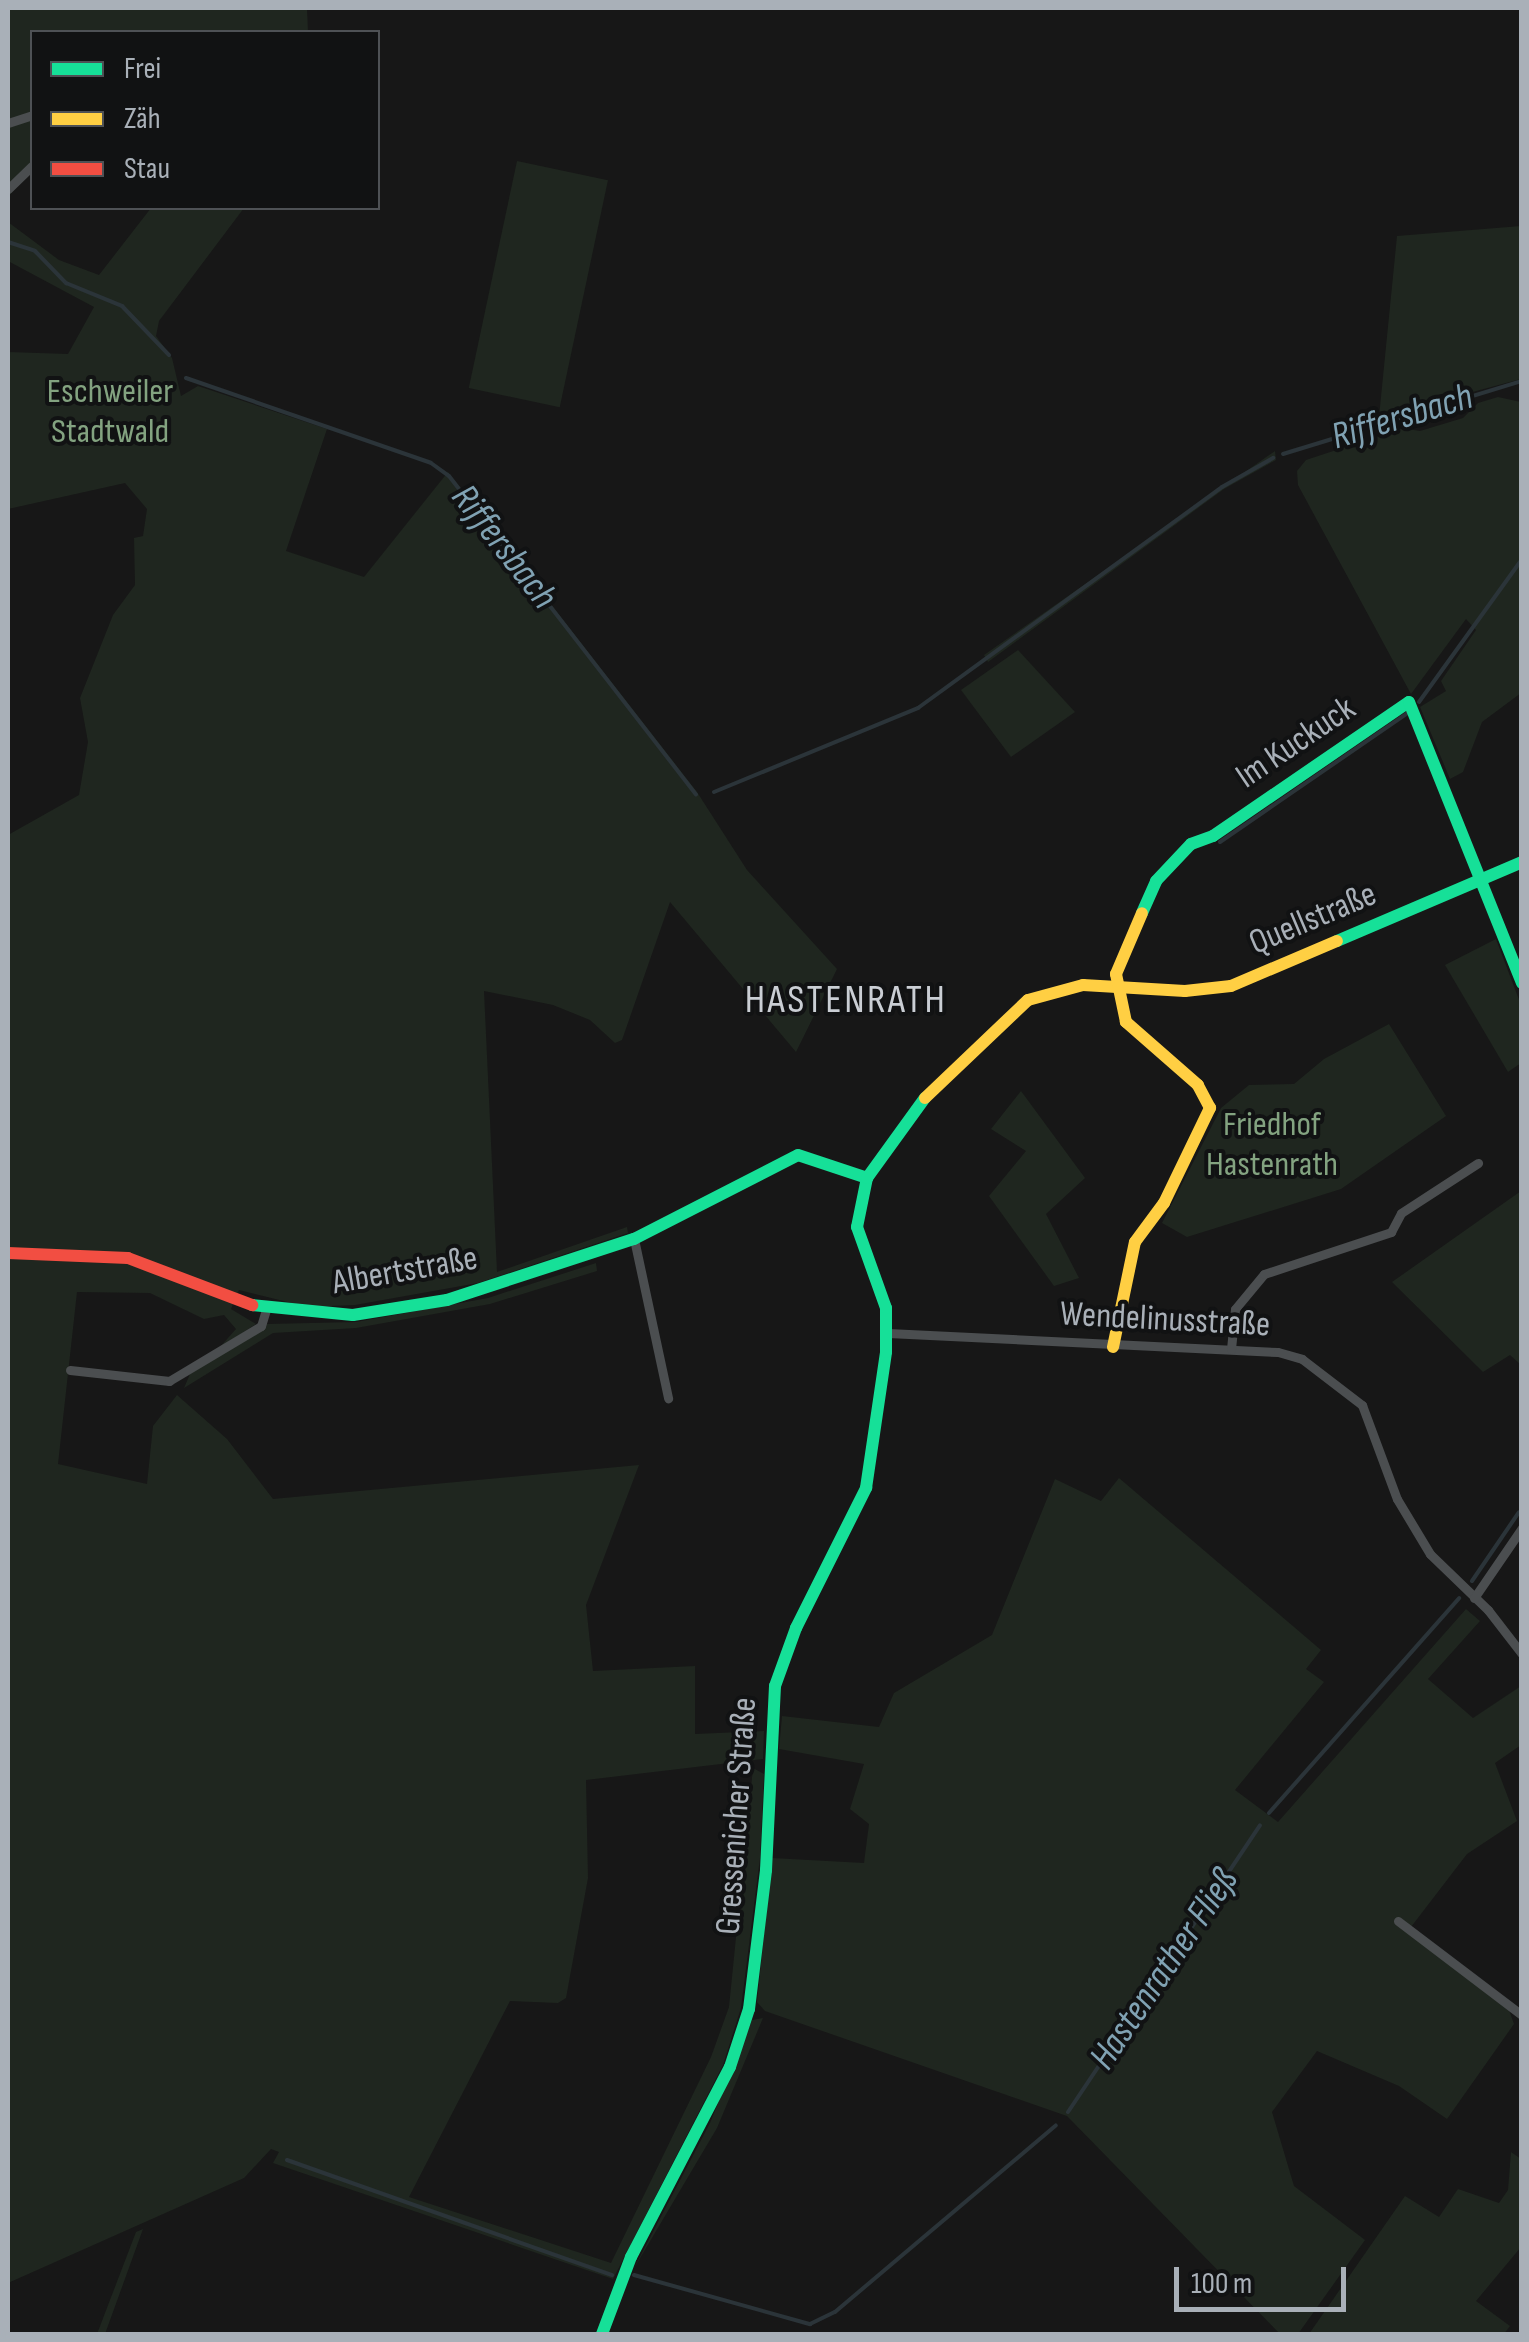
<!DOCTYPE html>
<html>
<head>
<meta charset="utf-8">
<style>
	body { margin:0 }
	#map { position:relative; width:1529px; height:2342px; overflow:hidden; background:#171717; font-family:"Sofia Sans Condensed",sans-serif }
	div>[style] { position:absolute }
	.green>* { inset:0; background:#1f261f; transform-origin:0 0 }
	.stream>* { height:4px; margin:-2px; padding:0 2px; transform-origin:2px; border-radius:2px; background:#2b3439 }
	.street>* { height:9px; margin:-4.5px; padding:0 4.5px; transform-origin:4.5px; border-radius:4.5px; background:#4b4e50 }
	.fast>* { height:12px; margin:-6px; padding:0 6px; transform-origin:6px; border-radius:6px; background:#16e098 }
	.slow>* { height:12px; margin:-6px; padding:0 6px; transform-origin:6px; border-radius:6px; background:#ffcf43 }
	.jam>* { height:12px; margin:-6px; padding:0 6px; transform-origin:6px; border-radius:6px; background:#f24e42 }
	span { translate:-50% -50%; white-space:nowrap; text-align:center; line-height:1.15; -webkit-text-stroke:8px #111213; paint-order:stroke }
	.park-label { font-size:35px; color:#83a380 }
	.street-label { font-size:35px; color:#a9b0b8 }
	.water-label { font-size:38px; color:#80a2b3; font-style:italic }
	.quarter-label { font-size:40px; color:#caced4; letter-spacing:2.5px }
	.frame { position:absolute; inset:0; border:10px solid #a9b0b8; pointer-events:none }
	.legend { position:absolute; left:30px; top:30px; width:350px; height:180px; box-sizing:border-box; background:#111213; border:2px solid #4e5155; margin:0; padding:12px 18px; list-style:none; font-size:30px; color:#a9b0b8 }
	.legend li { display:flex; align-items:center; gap:20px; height:50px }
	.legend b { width:50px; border:2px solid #4e5155 }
	.scale { position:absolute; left:1174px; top:2267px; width:172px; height:45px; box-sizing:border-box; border:5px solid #a9b0b8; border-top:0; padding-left:12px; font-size:30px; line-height:35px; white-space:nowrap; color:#a9b0b8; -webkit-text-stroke:8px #111213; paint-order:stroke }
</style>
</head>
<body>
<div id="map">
	<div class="green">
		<i style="clip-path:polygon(8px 8px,307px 8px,308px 32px,32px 32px,32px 170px,8px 197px)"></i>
		<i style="left:517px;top:161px;width:93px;height:232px;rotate:12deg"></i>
		<i style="clip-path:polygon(151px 208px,244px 208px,159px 321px,156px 336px,172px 358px,181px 396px,198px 386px,327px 429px,286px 551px,364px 577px,448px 472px,697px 792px,747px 870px,837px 969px,796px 1052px,670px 902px,622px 1040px,615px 1043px,590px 1020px,553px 1005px,484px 991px,497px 1272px,627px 1227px,628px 1233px,478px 1283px,355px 1305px,308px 1307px,239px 1290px,231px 1309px,256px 1324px,219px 1348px,236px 1329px,224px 1315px,204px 1319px,150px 1293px,77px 1292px,58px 1464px,147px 1484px,153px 1426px,177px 1395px,227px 1439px,273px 1499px,639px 1465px,586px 1605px,593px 1671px,695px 1666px,695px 1734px,764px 1731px,763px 1759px,586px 1780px,588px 1878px,566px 1998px,558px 2003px,510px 2001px,409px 2197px,611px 2263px,711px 2057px,729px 2007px,753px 1768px,764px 1774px,760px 1858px,741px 2008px,723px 2065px,613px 2279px,273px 2163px,279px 2152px,271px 2149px,244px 2178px,8px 2283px,8px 835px,79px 795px,88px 742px,80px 698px,113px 615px,135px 585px,134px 538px,143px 536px,147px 509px,125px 483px,8px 509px,8px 352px,68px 354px,94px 307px,8px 261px,8px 222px,59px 260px,99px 275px)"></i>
		<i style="clip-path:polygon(1521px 226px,1521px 379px,1379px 417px,1397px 236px)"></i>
		<i style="clip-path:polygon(1498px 397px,1521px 402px,1521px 693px,1482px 722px,1463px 772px,1450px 779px,1420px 707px,1446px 691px,1441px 681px,1476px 630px,1466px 619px,1411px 694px,1298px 485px,1297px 471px,1306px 460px,1403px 428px,1420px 431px,1463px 418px,1478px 403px)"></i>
		<i style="clip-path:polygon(1275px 451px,1276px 460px,1224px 489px,988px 662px,984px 655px)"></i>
		<i style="clip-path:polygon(1018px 650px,1075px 712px,1011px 757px,961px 690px)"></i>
		<i style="clip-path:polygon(1496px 939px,1521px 1005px,1521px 1063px,1508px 1072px,1445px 965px)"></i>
		<i style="clip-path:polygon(1389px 1024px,1446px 1116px,1341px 1189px,1187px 1237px,1162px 1223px,1221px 1108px,1249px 1085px,1294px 1084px,1324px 1059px)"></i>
		<i style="clip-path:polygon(1021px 1091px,1085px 1178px,1046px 1214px,1079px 1278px,1054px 1286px,989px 1196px,1026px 1151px,991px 1129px)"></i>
		<i style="clip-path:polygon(1521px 1191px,1521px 1365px,1510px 1355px,1483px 1372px,1392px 1282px)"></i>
		<i style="clip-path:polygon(596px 1263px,597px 1271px,490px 1304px,356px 1328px,273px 1333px,184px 1388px,190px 1374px,267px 1324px,356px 1322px,488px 1298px)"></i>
		<i style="clip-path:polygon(1119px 1478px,1321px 1650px,1306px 1669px,1324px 1682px,1235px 1790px,1278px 1822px,1466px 1609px,1480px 1621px,1428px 1679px,1473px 1718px,1521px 1686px,1521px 1745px,1495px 1763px,1517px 1821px,1467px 1854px,1411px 1927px,1509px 2010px,1514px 2024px,1447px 2119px,1399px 2086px,1317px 2051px,1272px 2112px,1294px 2186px,1365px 2240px,1298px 2334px,1280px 2334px,1067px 2116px,765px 2011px,757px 2002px,772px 1858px,864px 1863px,869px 1824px,850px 1809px,864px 1764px,779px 1749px,782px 1716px,879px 1727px,894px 1693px,992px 1635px,1055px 1479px,1101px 1501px)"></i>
		<i style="clip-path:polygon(763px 2018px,717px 2128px,633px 2270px,710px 2123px,752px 2020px)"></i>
		<i style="clip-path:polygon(1511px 2152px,1521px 2159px,1521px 2247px,1476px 2301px,1510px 2326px,1504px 2334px,1309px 2334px,1405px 2196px,1439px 2217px,1458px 2189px,1499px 2203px,1508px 2190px)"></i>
		<i style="clip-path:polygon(143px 2229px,105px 2334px,97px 2334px,136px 2232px)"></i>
	</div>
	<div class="stream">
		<i style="left:8px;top:242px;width:28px;rotate:18deg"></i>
		<i style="left:35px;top:251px;width:45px;rotate:45.9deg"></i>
		<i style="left:66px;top:283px;width:61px;rotate:22.3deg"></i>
		<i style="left:122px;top:306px;width:68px;rotate:46.2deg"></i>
		<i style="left:186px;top:378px;width:259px;rotate:19.1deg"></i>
		<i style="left:431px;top:463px;width:22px;rotate:36deg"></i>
		<i style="left:449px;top:476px;width:403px;rotate:52.2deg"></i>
		<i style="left:1283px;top:454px;width:250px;rotate:-17deg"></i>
		<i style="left:1419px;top:702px;width:176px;rotate:-54.2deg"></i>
		<i style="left:714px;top:792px;width:221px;rotate:-22.4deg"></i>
		<i style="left:918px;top:708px;width:376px;rotate:-36deg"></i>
		<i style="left:1222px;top:487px;width:59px;rotate:-29.6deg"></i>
		<i style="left:1220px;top:842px;width:228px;rotate:-34.5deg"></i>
		<i style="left:1472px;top:1581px;width:83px;rotate:-55.7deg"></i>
		<i style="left:1269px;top:1813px;width:287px;rotate:-48.5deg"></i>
		<i style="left:1068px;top:2112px;width:345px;rotate:-56.2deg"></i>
		<i style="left:287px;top:2160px;width:345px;rotate:19.5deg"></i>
		<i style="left:634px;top:2275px;width:183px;rotate:15.6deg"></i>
		<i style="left:810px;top:2324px;width:28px;rotate:-26deg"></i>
		<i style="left:835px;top:2312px;width:289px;rotate:-40.2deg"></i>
	</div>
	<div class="street">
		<i style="left:8px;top:123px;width:25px;rotate:-18deg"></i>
		<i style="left:8px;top:189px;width:33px;rotate:-44deg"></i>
		<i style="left:634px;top:1239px;width:163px;rotate:77.9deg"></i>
		<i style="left:888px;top:1333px;width:390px;rotate:2.8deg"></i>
		<i style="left:1278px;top:1352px;width:25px;rotate:16deg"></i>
		<i style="left:1302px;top:1359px;width:76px;rotate:37.5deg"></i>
		<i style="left:1362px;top:1405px;width:100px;rotate:69.6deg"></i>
		<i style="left:1397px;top:1499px;width:64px;rotate:59deg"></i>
		<i style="left:1430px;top:1554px;width:81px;rotate:44deg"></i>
		<i style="left:1488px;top:1610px;width:56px;rotate:52.3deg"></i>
		<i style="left:1231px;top:1349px;width:40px;rotate:-84.3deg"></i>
		<i style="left:1235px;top:1309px;width:45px;rotate:-50.4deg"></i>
		<i style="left:1264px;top:1274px;width:134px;rotate:-18.3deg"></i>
		<i style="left:1391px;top:1232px;width:21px;rotate:-62deg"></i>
		<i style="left:1401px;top:1213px;width:92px;rotate:-33deg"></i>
		<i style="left:70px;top:1370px;width:100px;rotate:6.3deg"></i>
		<i style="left:169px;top:1381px;width:107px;rotate:-30.9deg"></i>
		<i style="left:261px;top:1326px;width:17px;rotate:-73deg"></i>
		<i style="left:1474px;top:1598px;width:85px;rotate:-55.6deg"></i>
		<i style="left:1398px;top:1921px;width:156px;rotate:37.2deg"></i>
	</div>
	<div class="fast">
		<i style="left:1142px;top:913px;width:35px;rotate:-66deg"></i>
		<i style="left:1156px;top:881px;width:51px;rotate:-46.6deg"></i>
		<i style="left:1191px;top:844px;width:23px;rotate:-20deg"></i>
		<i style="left:1213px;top:836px;width:237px;rotate:-34.4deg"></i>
		<i style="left:1409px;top:702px;width:303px;rotate:68.1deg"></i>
		<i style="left:1337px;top:941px;width:201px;rotate:-23.1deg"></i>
		<i style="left:252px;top:1305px;width:101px;rotate:5.7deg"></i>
		<i style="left:353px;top:1315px;width:95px;rotate:-9.1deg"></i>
		<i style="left:447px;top:1300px;width:197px;rotate:-18.1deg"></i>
		<i style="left:634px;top:1239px;width:184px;rotate:-27.1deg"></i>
		<i style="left:798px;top:1155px;width:73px;rotate:18.4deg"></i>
		<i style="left:602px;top:2334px;width:82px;rotate:-69.4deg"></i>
		<i style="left:631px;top:2257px;width:214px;rotate:-62.5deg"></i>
		<i style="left:730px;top:2067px;width:61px;rotate:-71.9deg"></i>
		<i style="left:749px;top:2009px;width:140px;rotate:-83deg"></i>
		<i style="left:766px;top:1870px;width:184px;rotate:-87.2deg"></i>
		<i style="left:775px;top:1686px;width:62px;rotate:-70.1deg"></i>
		<i style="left:796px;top:1628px;width:157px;rotate:-63.4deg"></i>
		<i style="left:866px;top:1488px;width:137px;rotate:-81.6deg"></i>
		<i style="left:886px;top:1352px;width:44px;rotate:-90deg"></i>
		<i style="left:886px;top:1308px;width:86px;rotate:-109.7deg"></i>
		<i style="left:857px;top:1227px;width:50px;rotate:-78.5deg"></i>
		<i style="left:867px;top:1178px;width:99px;rotate:-54.1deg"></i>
	</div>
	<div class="slow">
		<i style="left:925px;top:1098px;width:142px;rotate:-43.6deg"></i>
		<i style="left:1028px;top:1000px;width:57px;rotate:-15.3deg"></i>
		<i style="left:1083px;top:985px;width:102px;rotate:3.4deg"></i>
		<i style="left:1185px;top:991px;width:46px;rotate:-6.2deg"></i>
		<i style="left:1231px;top:986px;width:115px;rotate:-23deg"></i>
		<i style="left:1113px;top:1347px;width:107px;rotate:-78.2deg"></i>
		<i style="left:1135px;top:1242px;width:49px;rotate:-53.4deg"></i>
		<i style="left:1164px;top:1203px;width:106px;rotate:-64.2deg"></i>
		<i style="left:1210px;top:1108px;width:26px;rotate:-118deg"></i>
		<i style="left:1198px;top:1085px;width:96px;rotate:-138.8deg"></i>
		<i style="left:1126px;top:1022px;width:49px;rotate:-101.8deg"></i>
		<i style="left:1116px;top:974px;width:66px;rotate:-66.9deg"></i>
	</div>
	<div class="jam">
		<i style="left:8px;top:1253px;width:120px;rotate:2.4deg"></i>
		<i style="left:128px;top:1258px;width:133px;rotate:20.8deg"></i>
	</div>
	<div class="park-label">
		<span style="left:110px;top:412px">Eschweiler<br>Stadtwald</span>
		<span style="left:1272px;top:1145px">Friedhof<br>Hastenrath</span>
	</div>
	<div class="street-label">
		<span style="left:1296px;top:743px;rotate:-34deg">Im Kuckuck</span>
		<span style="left:1313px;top:919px;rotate:-23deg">Quellstraße</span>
		<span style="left:405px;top:1271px;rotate:-10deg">Albertstraße</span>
		<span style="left:1165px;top:1320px;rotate:3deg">Wendelinusstraße</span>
		<span style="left:737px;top:1816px;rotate:-86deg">Gressenicher Straße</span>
	</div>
	<div class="water-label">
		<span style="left:1402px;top:417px;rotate:-17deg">Riffersbach</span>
		<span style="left:504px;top:547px;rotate:52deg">Riffersbach</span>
		<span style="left:1164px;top:1969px;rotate:-56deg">Hastenrather Fließ</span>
	</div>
	<div class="quarter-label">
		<span style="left:846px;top:1000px">HASTENRATH</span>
	</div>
	<div class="frame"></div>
	<ul class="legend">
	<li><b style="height:12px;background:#16e098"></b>Frei</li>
	<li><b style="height:12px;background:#ffcf43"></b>Zäh</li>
	<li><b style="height:12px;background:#f24e42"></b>Stau</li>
	</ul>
	<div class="scale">100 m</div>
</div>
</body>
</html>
